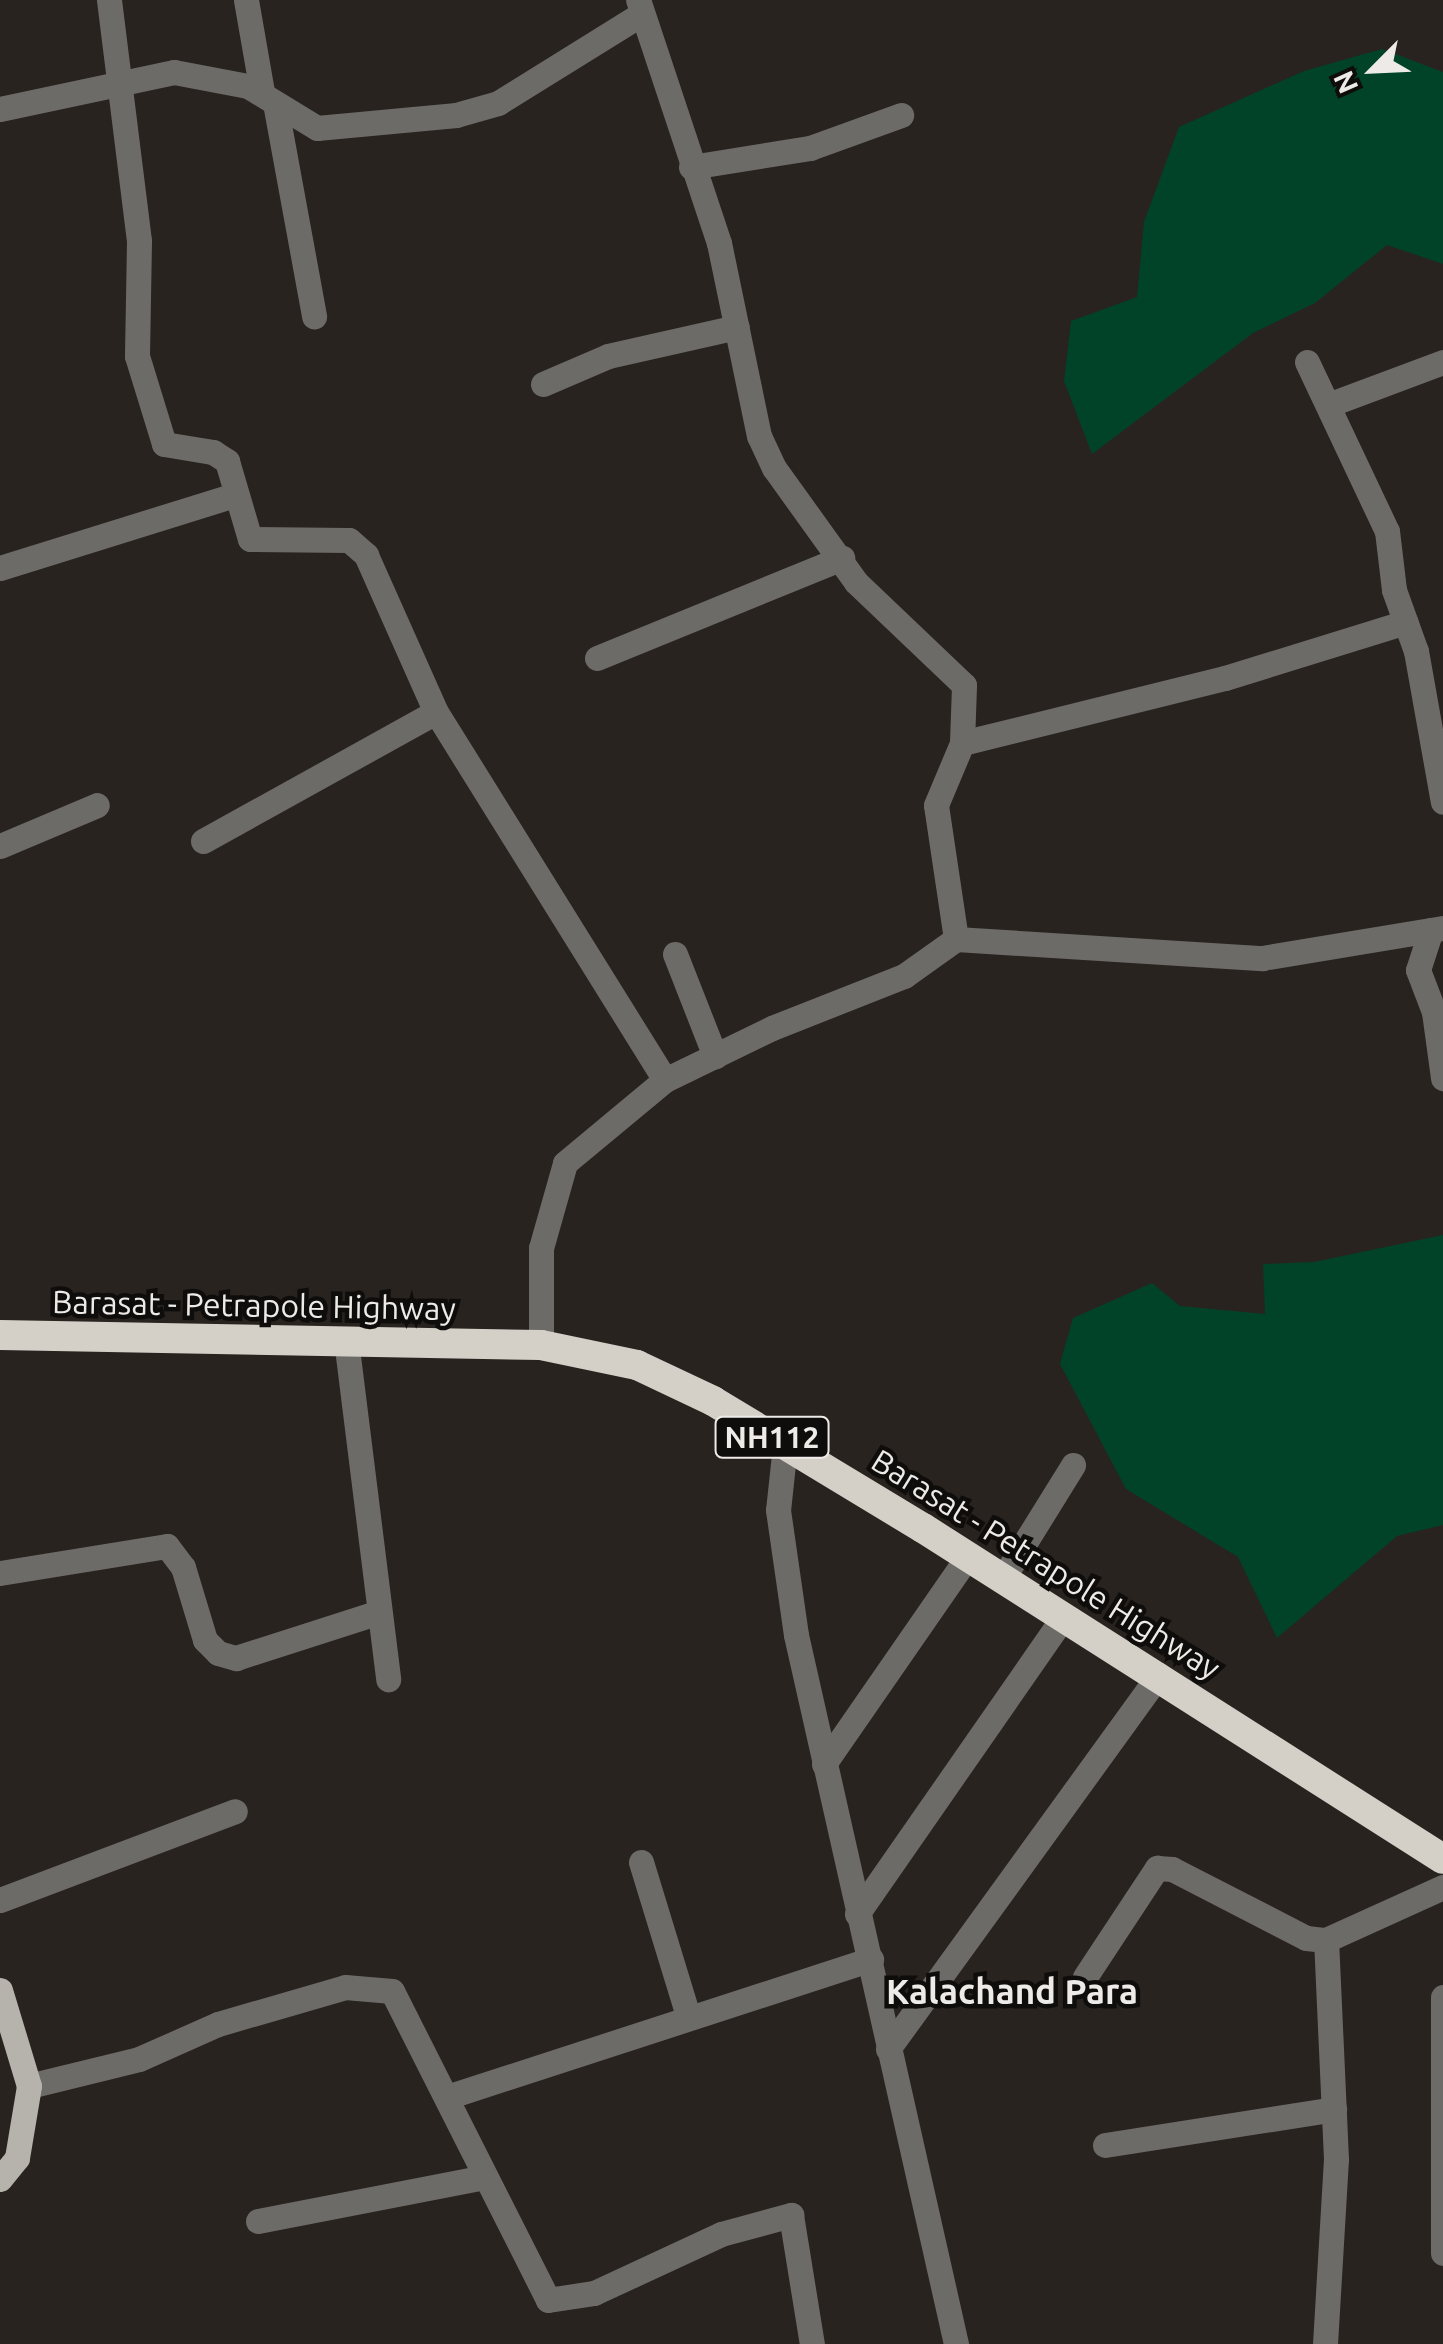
<!DOCTYPE html>
<html>
<head>
<meta charset="utf-8">
<style>
	body { margin:0 }
	#map { position:relative; width:1443px; height:2344px; overflow:hidden; background:#29231f; font-family:Ubuntu,sans-serif }
	div>[style] { position:absolute }
	.green>* { inset:0; background:#004328 }
	.minor>* { height:25px; margin:-12.5px; padding:0 12.5px; transform-origin:12.5px; border-radius:12.5px; background:#6d6b68 }
	.major>* { height:25px; margin:-12.5px; padding:0 12.5px; transform-origin:12.5px; border-radius:12.5px; background:#b6b3ac }
	.highway>* { height:30px; margin:-15px; padding:0 15px; transform-origin:15px; border-radius:15px; background:#d4d0c8 }
	span { translate:-50% -50%; white-space:nowrap; text-align:center; line-height:1.15; -webkit-text-stroke:9px #0f0d0b; paint-order:stroke }
	.shield-label span { padding:2px 8px; background:#0f0d0b; border:2px solid; border-radius:8px; -webkit-text-stroke-width:0 }
	.shield-label { font-size:30px; color:#eeeae7; font-weight:700 }
	.street-label { font-size:32px; color:#eeeae7 }
	.neighbourhood-label { font-size:35px; color:#eeeae7; font-weight:700 }
	.north { position:absolute; left:1323px; top:20px; width:100px; height:100px; -webkit-text-stroke:8px #0f0d0b; paint-order:stroke; rotate:246deg; font-size:28px; font-weight:700; line-height:40px; text-align:center; color:#eeeae7 }
	.north::after { content:''; display:block; margin:auto; width:35px; height:45px; background:#eeeae7; clip-path:polygon(50% 0,100% 100%,50% 72%,0 100%) }
</style>
</head>
<body>
<div id="map">
	<div class="green">
		<i style="clip-path:polygon(1382px 49px,1443px 72px,1443px 264px,1387px 245px,1315px 303px,1253px 333px,1092px 454px,1064px 381px,1071px 321px,1137px 297px,1144px 222px,1179px 127px,1304px 71px)"></i>
		<i style="clip-path:polygon(1443px 1235px,1443px 1525px,1397px 1536px,1277px 1638px,1238px 1557px,1126px 1489px,1060px 1364px,1073px 1318px,1152px 1283px,1180px 1306px,1265px 1314px,1263px 1264px,1314px 1262px)"></i>
	</div>
	<div class="minor">
		<i style="left:109px;top:0;width:243px;rotate:82.9deg"></i>
		<i style="left:139px;top:241px;width:115px;rotate:91deg"></i>
		<i style="left:137px;top:356px;width:92px;rotate:72.9deg"></i>
		<i style="left:164px;top:444px;width:50px;rotate:9.3deg"></i>
		<i style="left:213px;top:452px;width:17px;rotate:33deg"></i>
		<i style="left:227px;top:461px;width:81px;rotate:73.6deg"></i>
		<i style="left:250px;top:539px;width:99px;rotate:0.6deg"></i>
		<i style="left:349px;top:540px;width:23px;rotate:41deg"></i>
		<i style="left:366px;top:555px;width:172px;rotate:66deg"></i>
		<i style="left:436px;top:712px;width:433px;rotate:58.1deg"></i>
		<i style="left:246px;top:0;width:93px;rotate:80.1deg"></i>
		<i style="left:275px;top:103px;width:217px;rotate:79.6deg"></i>
		<i style="left:0;top:109px;width:178px;rotate:-12deg"></i>
		<i style="left:174px;top:72px;width:75px;rotate:10.7deg"></i>
		<i style="left:248px;top:86px;width:81px;rotate:31.3deg"></i>
		<i style="left:317px;top:128px;width:140px;rotate:-5.3deg"></i>
		<i style="left:456px;top:115px;width:44px;rotate:-15.9deg"></i>
		<i style="left:498px;top:103px;width:167px;rotate:-31.8deg"></i>
		<i style="left:691px;top:167px;width:121px;rotate:-9.1deg"></i>
		<i style="left:810px;top:148px;width:97px;rotate:-19.9deg"></i>
		<i style="left:1307px;top:362px;width:187px;rotate:64.7deg"></i>
		<i style="left:1387px;top:531px;width:59px;rotate:83.2deg"></i>
		<i style="left:1394px;top:590px;width:65px;rotate:70.2deg"></i>
		<i style="left:1416px;top:651px;width:153px;rotate:79.9deg"></i>
		<i style="left:543px;top:384px;width:71px;rotate:-23.3deg"></i>
		<i style="left:608px;top:356px;width:132px;rotate:-12.7deg"></i>
		<i style="left:1328px;top:405px;width:123px;rotate:-20.5deg"></i>
		<i style="left:0;top:568px;width:246px;rotate:-17.3deg"></i>
		<i style="left:597px;top:658px;width:265px;rotate:-22.2deg"></i>
		<i style="left:962px;top:743px;width:271px;rotate:-13.9deg"></i>
		<i style="left:1225px;top:678px;width:189px;rotate:-17.2deg"></i>
		<i style="left:203px;top:841px;width:266px;rotate:-29deg"></i>
		<i style="left:0;top:846px;width:105px;rotate:-22.9deg"></i>
		<i style="left:1431px;top:930px;width:42px;rotate:108deg"></i>
		<i style="left:1418px;top:970px;width:45px;rotate:69.1deg"></i>
		<i style="left:1434px;top:1012px;width:67px;rotate:82.2deg"></i>
		<i style="left:956px;top:939px;width:307px;rotate:3.6deg"></i>
		<i style="left:1262px;top:958px;width:183px;rotate:-9.4deg"></i>
		<i style="left:675px;top:954px;width:110px;rotate:68.6deg"></i>
		<i style="left:346px;top:1340px;width:342px;rotate:82.9deg"></i>
		<i style="left:541px;top:1345px;width:97px;rotate:-90deg"></i>
		<i style="left:541px;top:1248px;width:88px;rotate:-74.2deg"></i>
		<i style="left:565px;top:1163px;width:130px;rotate:-39.7deg"></i>
		<i style="left:665px;top:1080px;width:119px;rotate:-25.9deg"></i>
		<i style="left:772px;top:1028px;width:142px;rotate:-21.5deg"></i>
		<i style="left:904px;top:976px;width:64px;rotate:-35.4deg"></i>
		<i style="left:956px;top:939px;width:135px;rotate:-98.5deg"></i>
		<i style="left:936px;top:805px;width:67px;rotate:-67.2deg"></i>
		<i style="left:962px;top:743px;width:58px;rotate:-88deg"></i>
		<i style="left:964px;top:685px;width:149px;rotate:-136.4deg"></i>
		<i style="left:856px;top:582px;width:140px;rotate:-125.7deg"></i>
		<i style="left:774px;top:468px;width:35px;rotate:-115deg"></i>
		<i style="left:759px;top:436px;width:197px;rotate:-101.7deg"></i>
		<i style="left:719px;top:243px;width:256px;rotate:-108.4deg"></i>
		<i style="left:785px;top:1445px;width:65px;rotate:96.1deg"></i>
		<i style="left:778px;top:1510px;width:126px;rotate:81.8deg"></i>
		<i style="left:796px;top:1635px;width:727px;rotate:77.28deg"></i>
		<i style="left:0;top:1573px;width:169px;rotate:-9.2deg"></i>
		<i style="left:167px;top:1546px;width:26px;rotate:53deg"></i>
		<i style="left:183px;top:1567px;width:76px;rotate:73.2deg"></i>
		<i style="left:205px;top:1640px;width:18px;rotate:45deg"></i>
		<i style="left:218px;top:1653px;width:19px;rotate:16deg"></i>
		<i style="left:236px;top:1658px;width:150px;rotate:-17.8deg"></i>
		<i style="left:1003px;top:1578px;width:133px;rotate:-58.2deg"></i>
		<i style="left:824px;top:1764px;width:253px;rotate:-55.3deg"></i>
		<i style="left:641px;top:1862px;width:161px;rotate:73deg"></i>
		<i style="left:0;top:1900px;width:251px;rotate:-20.7deg"></i>
		<i style="left:857px;top:1914px;width:363px;rotate:-55.2deg"></i>
		<i style="left:1085px;top:1977px;width:131px;rotate:-56.6deg"></i>
		<i style="left:1157px;top:1868px;width:15px;rotate:4deg"></i>
		<i style="left:1172px;top:1869px;width:151px;rotate:27.2deg"></i>
		<i style="left:1306px;top:1938px;width:20px;rotate:6deg"></i>
		<i style="left:1326px;top:1940px;width:128px;rotate:-24.4deg"></i>
		<i style="left:1443px;top:1997px;width:256px;rotate:90deg"></i>
		<i style="left:888px;top:2049px;width:462px;rotate:-54.1deg"></i>
		<i style="left:29px;top:2086px;width:113px;rotate:-13.8deg"></i>
		<i style="left:139px;top:2059px;width:86px;rotate:-23.9deg"></i>
		<i style="left:218px;top:2024px;width:132px;rotate:-16.2deg"></i>
		<i style="left:345px;top:1987px;width:47px;rotate:4.9deg"></i>
		<i style="left:392px;top:1991px;width:346px;rotate:63.2deg"></i>
		<i style="left:548px;top:2300px;width:47px;rotate:-8.7deg"></i>
		<i style="left:594px;top:2293px;width:140px;rotate:-24.9deg"></i>
		<i style="left:721px;top:2234px;width:73px;rotate:-15.2deg"></i>
		<i style="left:791px;top:2215px;width:131px;rotate:80.8deg"></i>
		<i style="left:447px;top:2097px;width:446px;rotate:-18deg"></i>
		<i style="left:1105px;top:2145px;width:232px;rotate:-8.9deg"></i>
		<i style="left:258px;top:2221px;width:231px;rotate:-11deg"></i>
		<i style="left:1325px;top:2344px;width:185px;rotate:-86.6deg"></i>
		<i style="left:1336px;top:2159px;width:219px;rotate:-92.6deg"></i>
	</div>
	<div class="major">
		<i style="left:0;top:1990px;width:100px;rotate:73.2deg"></i>
		<i style="left:29px;top:2086px;width:73px;rotate:99.5deg"></i>
		<i style="left:17px;top:2158px;width:27px;rotate:129deg"></i>
	</div>
	<div class="highway">
		<i style="left:0;top:1335px;width:541px;rotate:1.06deg"></i>
		<i style="left:541px;top:1345px;width:98px;rotate:11.8deg"></i>
		<i style="left:637px;top:1365px;width:84px;rotate:25.3deg"></i>
		<i style="left:713px;top:1401px;width:245px;rotate:31.2deg"></i>
		<i style="left:923px;top:1528px;width:616px;rotate:32.48deg"></i>
	</div>
	<div class="shield-label">
		<span style="left:772px;top:1437px">NH112</span>
	</div>
	<div class="street-label">
		<span style="left:254px;top:1305px;rotate:1deg">Barasat - Petrapole Highway</span>
		<span style="left:1046px;top:1564px;rotate:32deg">Barasat - Petrapole Highway</span>
	</div>
	<div class="neighbourhood-label">
		<span style="left:1012px;top:1991px">Kalachand Para</span>
	</div>
	<div class="north">N</div>
</div>
</body>
</html>
